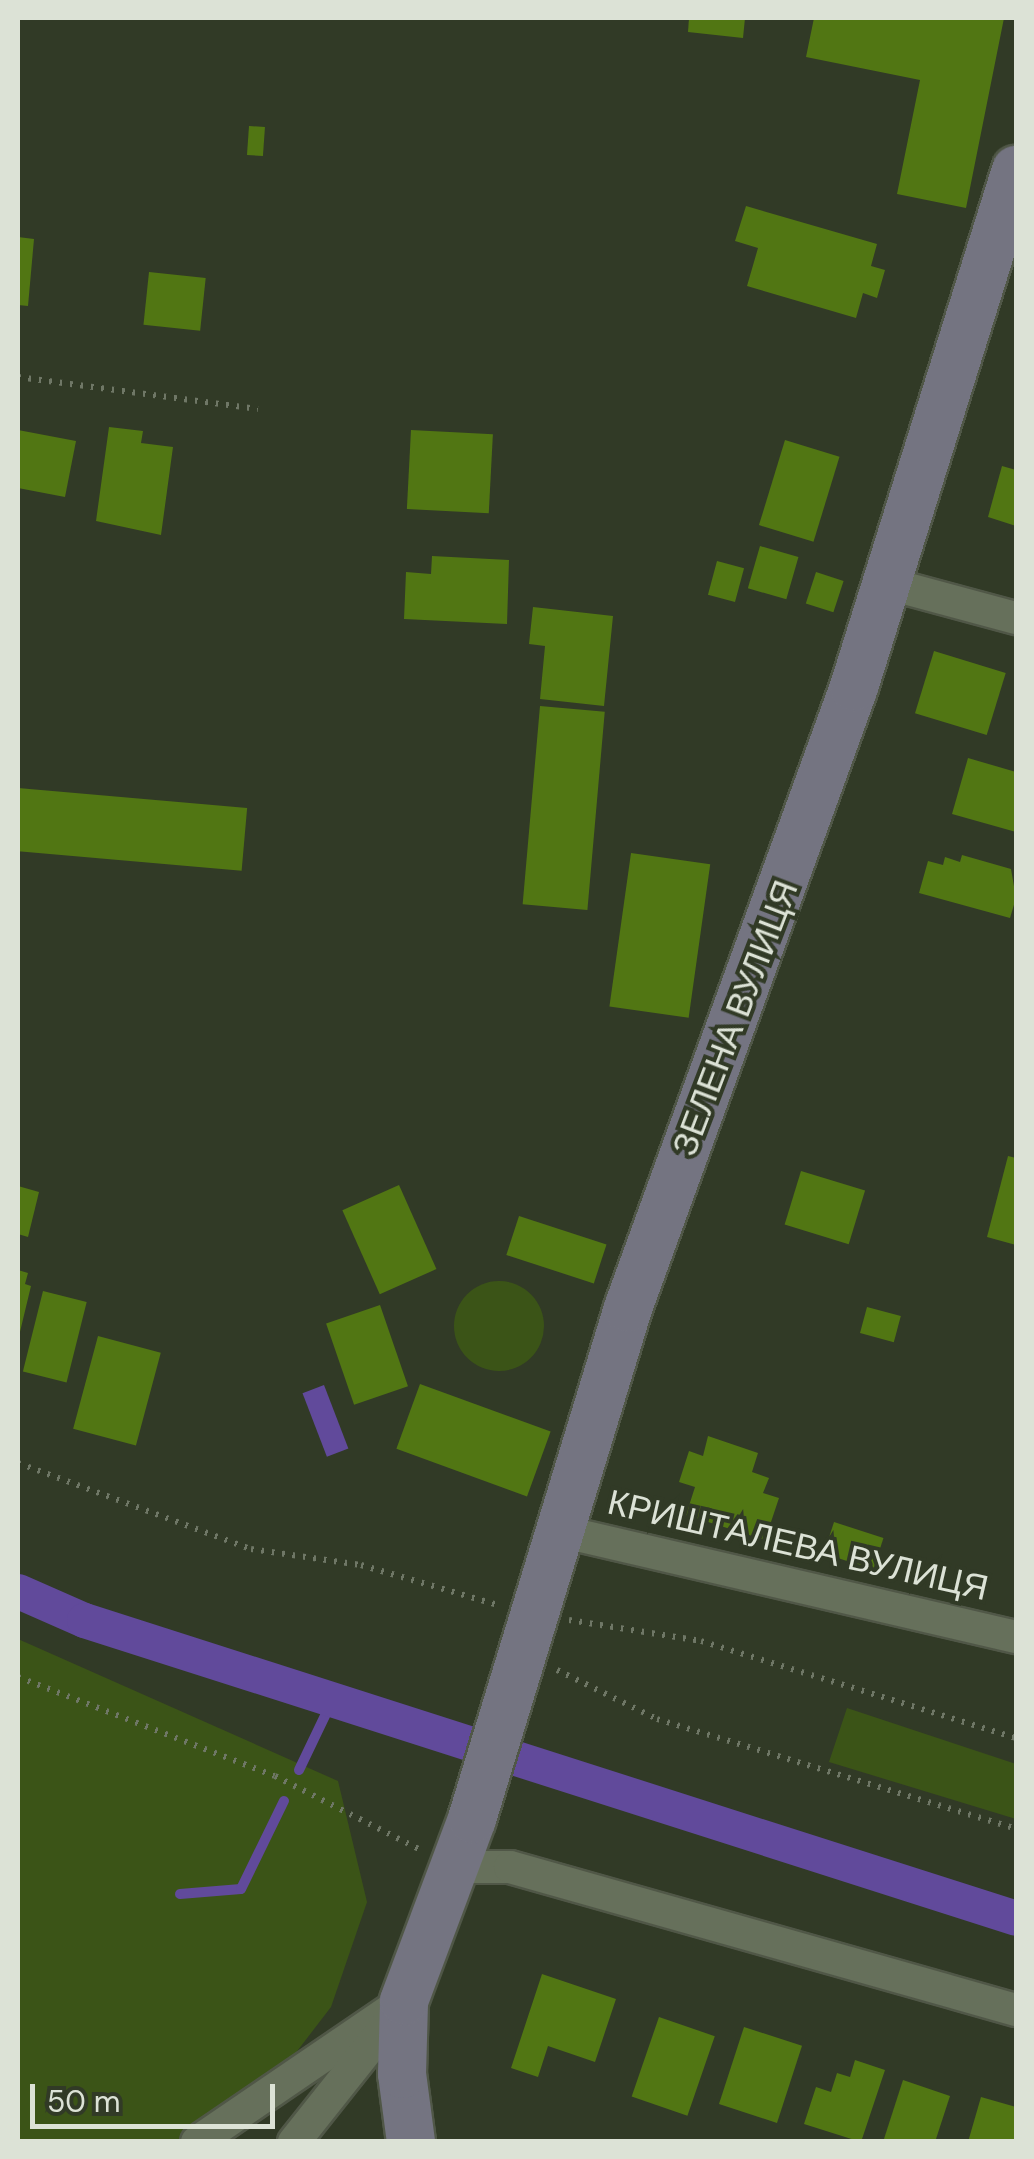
<!DOCTYPE html>
<html>
<head>
<meta charset="utf-8">
<style>
	body { margin:0 }
	#map { position:relative; width:1034px; height:2159px; overflow:hidden; background:#313a26; font-family:"DM Sans",sans-serif }
	div>[style] { position:absolute }
	.green>* { inset:0; background:#3b5417 }
	.round { border-radius:50% }
	.water>* { inset:0; background:#614a9b; transform-origin:0 0 }
	.stream>* { height:10px; margin:-5px; padding:0 5px; transform-origin:5px; border-radius:5px; background:#614a9b }
	.canal>* { height:35px; margin:-17.5px; padding:0 17.5px; transform-origin:17.5px; border-radius:17.5px; background:#614a9b }
	.building>* { inset:0; background:#517613; transform-origin:0 0 }
	.path>* { height:6px; margin-top:-3px; transform-origin:0; background:repeating-linear-gradient(90deg,#6f7766 0 2.5px,transparent 0 10.5px) }
	.roads { filter:drop-shadow(2px 0 #505747) drop-shadow(-2px 0 #505747) drop-shadow(0 2px #505747) drop-shadow(0 -2px #505747) }
	.street>* { height:32px; margin:-16px; padding:0 16px; transform-origin:16px; border-radius:16px; background:#66705b }
	.secondary>* { height:48px; margin:-24px; padding:0 24px; transform-origin:24px; border-radius:24px; background:#747481 }
	span { translate:-50% -50%; white-space:nowrap; text-align:center; line-height:1.15; -webkit-text-stroke:8px #313a26; paint-order:stroke }
	.street-label { font-size:35px; color:#dce2d6 }
	.frame { position:absolute; inset:0; border:20px solid #dce2d6; pointer-events:none }
	.scale { position:absolute; left:30px; top:2084px; width:245px; height:45px; box-sizing:border-box; border:5px solid #dce2d6; border-top:0; padding-left:12px; font-size:30px; line-height:35px; white-space:nowrap; color:#dce2d6; -webkit-text-stroke:8px #313a26; paint-order:stroke }
</style>
</head>
<body>
<div id="map">
	<div class="green">
		<i class="round" style="left:454px;top:1281px;width:90px;height:90px"></i>
		<i style="clip-path:polygon(18px 1639px,338px 1781px,367px 1902px,331px 2007px,228px 2141px,18px 2141px)"></i>
		<i style="clip-path:polygon(847px 1708px,1016px 1764px,1016px 1819px,829px 1762px)"></i>
	</div>
	<div class="water">
		<i style="left:324px;top:1385px;width:68px;height:23px;rotate:69deg"></i>
	</div>
	<div class="stream">
		<i style="left:299px;top:1770px;width:79px;rotate:-64.4deg"></i>
		<i style="left:180px;top:1894px;width:61px;rotate:-4.7deg"></i>
		<i style="left:241px;top:1889px;width:98px;rotate:-64deg"></i>
	</div>
	<div class="canal">
		<i style="left:18px;top:1591px;width:72px;rotate:23.7deg"></i>
		<i style="left:84px;top:1620px;width:978px;rotate:17.73deg"></i>
	</div>
	<div class="building">
		<i style="clip-path:polygon(689px 18px,745px 18px,743px 38px,688px 32px)"></i>
		<i style="clip-path:polygon(814px 18px,1004px 18px,966px 208px,897px 194px,920px 80px,806px 57px)"></i>
		<i style="left:249px;top:126px;width:16px;height:29px;rotate:4deg"></i>
		<i style="clip-path:polygon(746px 206px,877px 244px,871px 266px,885px 270px,877px 298px,863px 293px,856px 318px,747px 286px,758px 248px,735px 241px)"></i>
		<i style="clip-path:polygon(18px 237px,34px 239px,28px 306px,18px 305px)"></i>
		<i style="left:149px;top:272px;width:57px;height:53px;rotate:6deg"></i>
		<i style="clip-path:polygon(109px 427px,143px 431px,141px 443px,173px 447px,161px 535px,96px 521px)"></i>
		<i style="clip-path:polygon(18px 430px,76px 441px,65px 497px,18px 488px)"></i>
		<i style="left:411px;top:430px;width:82px;height:79px;rotate:3deg"></i>
		<i style="left:785px;top:440px;width:57px;height:89px;rotate:17deg"></i>
		<i style="clip-path:polygon(1002px 466px,1016px 470px,1016px 526px,988px 517px)"></i>
		<i style="left:760px;top:546px;width:40px;height:44px;rotate:16deg"></i>
		<i style="clip-path:polygon(432px 556px,509px 560px,507px 624px,404px 619px,406px 572px,431px 574px)"></i>
		<i style="left:717px;top:561px;width:28px;height:35px;rotate:15deg"></i>
		<i style="left:816px;top:572px;width:29px;height:33px;rotate:18deg"></i>
		<i style="clip-path:polygon(533px 607px,613px 616px,604px 706px,540px 699px,545px 646px,529px 644px)"></i>
		<i style="left:934px;top:651px;width:75px;height:65px;rotate:17deg"></i>
		<i style="left:540px;top:706px;width:65px;height:199px;rotate:5deg"></i>
		<i style="clip-path:polygon(968px 758px,1016px 772px,1016px 832px,952px 814px)"></i>
		<i style="left:18px;top:788px;width:230px;height:63px;rotate:5deg"></i>
		<i style="left:631px;top:853px;width:80px;height:155px;rotate:8deg"></i>
		<i style="clip-path:polygon(962px 855px,1011px 869px,1016px 898px,1010px 918px,919px 893px,928px 861px,943px 865px,945px 857px,960px 862px)"></i>
		<i style="clip-path:polygon(1008px 1156px,1016px 1158px,1016px 1245px,987px 1237px)"></i>
		<i style="left:801px;top:1171px;width:67px;height:56px;rotate:17deg"></i>
		<i style="left:399px;top:1185px;width:92px;height:62px;rotate:66deg"></i>
		<i style="clip-path:polygon(18px 1186px,39px 1192px,28px 1237px,18px 1234px)"></i>
		<i style="left:519px;top:1216px;width:92px;height:41px;rotate:18deg"></i>
		<i style="clip-path:polygon(18px 1270px,28px 1273px,25px 1284px,31px 1286px,19px 1336px)"></i>
		<i style="left:43px;top:1291px;width:45px;height:83px;rotate:14deg"></i>
		<i style="left:380px;top:1305px;width:86px;height:57px;rotate:71deg"></i>
		<i style="left:867px;top:1307px;width:35px;height:27px;rotate:15deg"></i>
		<i style="left:98px;top:1336px;width:65px;height:96px;rotate:15deg"></i>
		<i style="left:420px;top:1384px;width:139px;height:69px;rotate:20deg"></i>
		<i style="clip-path:polygon(708px 1436px,758px 1453px,752px 1472px,769px 1478px,763px 1493px,779px 1498px,765px 1540px,686px 1515px,695px 1487px,679px 1482px,689px 1451px,703px 1456px)"></i>
		<i style="left:834px;top:1522px;width:52px;height:33px;rotate:18deg"></i>
		<i style="clip-path:polygon(542px 1974px,616px 1999px,595px 2062px,548px 2046px,538px 2077px,511px 2068px)"></i>
		<i style="left:659px;top:2017px;width:59px;height:84px;rotate:19deg"></i>
		<i style="left:744px;top:2027px;width:61px;height:81px;rotate:18deg"></i>
		<i style="clip-path:polygon(855px 2060px,885px 2070px,861px 2142px,804px 2124px,816px 2087px,831px 2092px,837px 2073px,850px 2077px)"></i>
		<i style="clip-path:polygon(903px 2080px,950px 2096px,935px 2142px,883px 2142px)"></i>
		<i style="clip-path:polygon(981px 2097px,1016px 2107px,1016px 2142px,968px 2142px)"></i>
	</div>
	<div class="path">
		<i style="left:18px;top:377px;width:242px;rotate:7.6deg"></i>
		<i style="left:18px;top:1463px;width:248px;rotate:20.3deg"></i>
		<i style="left:251px;top:1549px;width:111px;rotate:8.3deg"></i>
		<i style="left:361px;top:1565px;width:143px;rotate:16.3deg"></i>
		<i style="left:569px;top:1620px;width:134px;rotate:9deg"></i>
		<i style="left:701px;top:1641px;width:330px;rotate:17.1deg"></i>
		<i style="left:557px;top:1670px;width:111px;rotate:26.1deg"></i>
		<i style="left:657px;top:1719px;width:375px;rotate:17deg"></i>
		<i style="left:18px;top:1677px;width:275px;rotate:21.1deg"></i>
		<i style="left:275px;top:1776px;width:161px;rotate:26.9deg"></i>
	</div>
	<div class="roads">
		<div class="street">
			<i style="left:886px;top:583px;width:135px;rotate:15.1deg"></i>
			<i style="left:560px;top:1531px;width:468px;rotate:13.1deg"></i>
			<i style="left:456px;top:1867px;width:54px"></i>
			<i style="left:510px;top:1867px;width:526px;rotate:15.78deg"></i>
			<i style="left:197px;top:2142px;width:250px;rotate:-34.3deg"></i>
			<i style="left:294px;top:2142px;width:156px;rotate:-51.5deg"></i>
		</div>
		<div class="secondary">
			<i style="left:411px;top:2142px;width:69px;rotate:-97.5deg"></i>
			<i style="left:402px;top:2074px;width:73px;rotate:-88.4deg"></i>
			<i style="left:404px;top:2001px;width:194px;rotate:-69.5deg"></i>
			<i style="left:472px;top:1819px;width:534px;rotate:-73.02deg"></i>
			<i style="left:628px;top:1308px;width:661px;rotate:-70deg"></i>
			<i style="left:854px;top:687px;width:542px;rotate:-72.6deg"></i>
		</div>
	</div>
	<div class="street-label">
		<span style="left:735px;top:1018px;rotate:-69deg">ЗЕЛЕНА ВУЛИЦЯ</span>
		<span style="left:798px;top:1545px;rotate:13deg">КРИШТАЛЕВА ВУЛИЦЯ</span>
	</div>
	<div class="frame"></div>
	<div class="scale">50 m</div>
</div>
</body>
</html>
